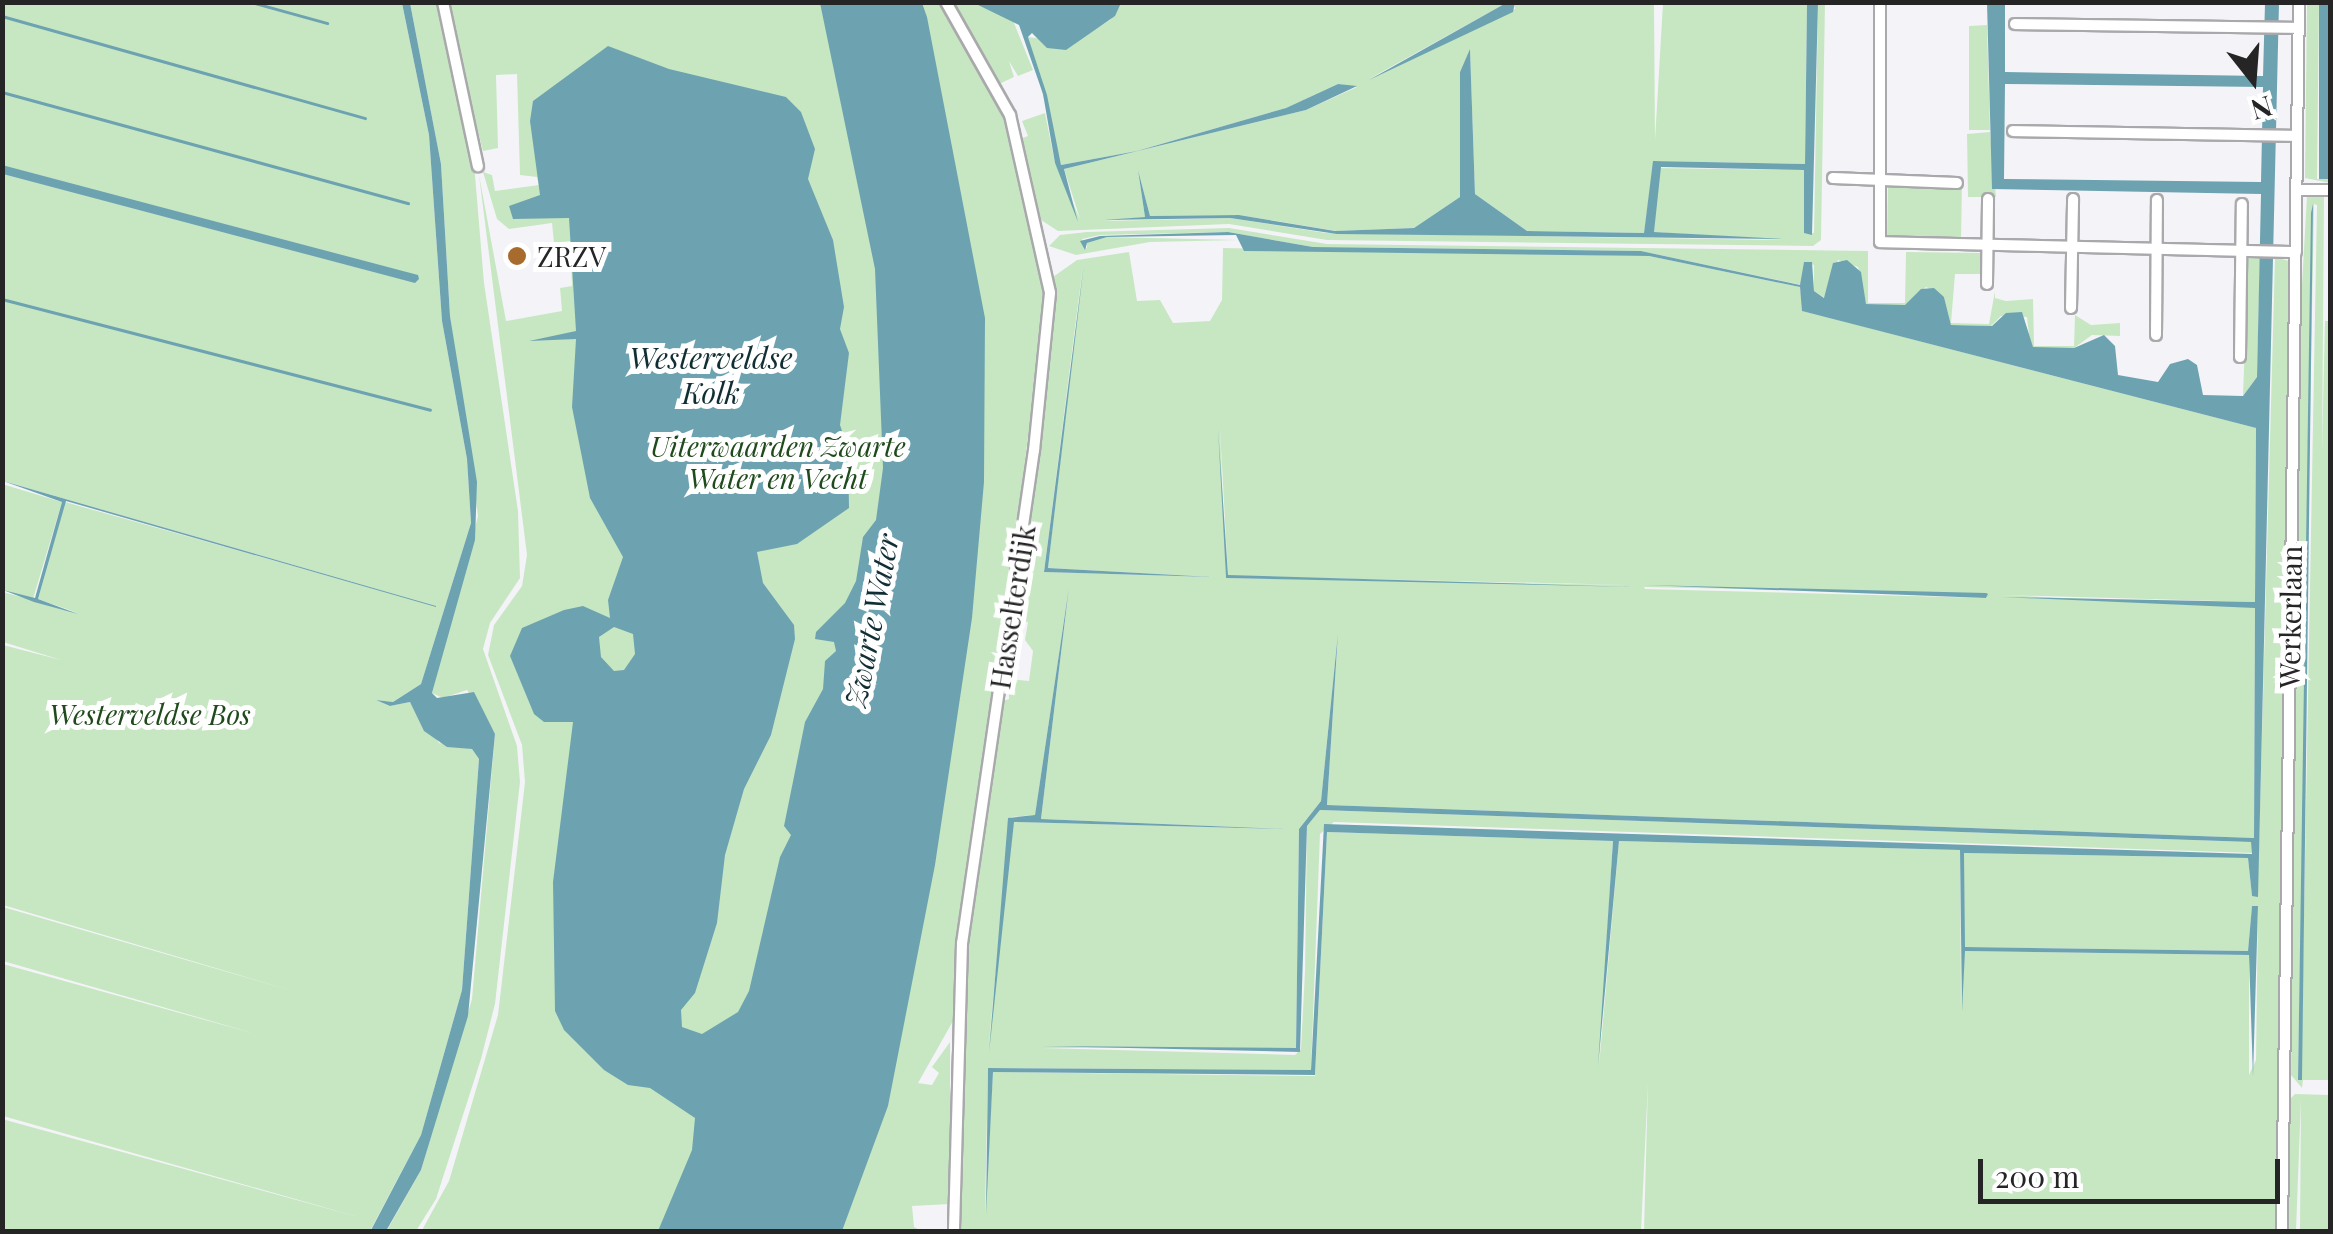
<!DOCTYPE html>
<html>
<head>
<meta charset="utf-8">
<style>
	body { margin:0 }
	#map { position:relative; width:2333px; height:1234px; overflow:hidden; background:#f4f4f8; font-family:"Playfair Display",serif }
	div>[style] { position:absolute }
	.green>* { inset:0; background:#c7e7c3; transform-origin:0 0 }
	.water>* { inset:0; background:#6da3b1; transform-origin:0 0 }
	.stream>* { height:2.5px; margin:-1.25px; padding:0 1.25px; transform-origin:1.25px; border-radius:1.25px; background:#6da3b1 }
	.roads { filter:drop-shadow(2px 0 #a9a9ac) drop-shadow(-2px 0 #a9a9ac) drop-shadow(0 2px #a9a9ac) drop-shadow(0 -2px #a9a9ac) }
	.minor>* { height:10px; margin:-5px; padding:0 5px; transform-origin:5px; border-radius:5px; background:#fff }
	.dots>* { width:28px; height:28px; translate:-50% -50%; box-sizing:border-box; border:5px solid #fff; border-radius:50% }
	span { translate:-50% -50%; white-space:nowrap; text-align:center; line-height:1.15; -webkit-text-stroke:10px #fff; paint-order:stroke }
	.poi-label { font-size:28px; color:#252526 }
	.left { translate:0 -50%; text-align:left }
	.park-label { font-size:28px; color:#1f4a1b; font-style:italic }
	.street-label { font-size:28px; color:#252526 }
	.water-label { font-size:30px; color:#122e35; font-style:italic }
	.frame { position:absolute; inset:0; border:5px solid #252526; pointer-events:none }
	.north { position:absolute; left:2203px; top:30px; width:100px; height:100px; -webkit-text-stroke:8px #fff; paint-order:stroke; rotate:163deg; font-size:28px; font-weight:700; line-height:40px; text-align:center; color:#252526 }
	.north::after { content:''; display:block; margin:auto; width:35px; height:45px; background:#252526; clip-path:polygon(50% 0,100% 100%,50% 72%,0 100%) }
	.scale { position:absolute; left:1978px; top:1159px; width:302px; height:45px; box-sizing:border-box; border:5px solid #252526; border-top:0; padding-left:12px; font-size:30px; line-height:35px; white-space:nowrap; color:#252526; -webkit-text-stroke:8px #fff; paint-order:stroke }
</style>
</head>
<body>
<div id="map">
	<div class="green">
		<i style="clip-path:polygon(441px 2px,473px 151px,484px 283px,518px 511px,520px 578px,490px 623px,483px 649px,517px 746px,520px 782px,495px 1004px,481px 1059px,436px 1199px,416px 1231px,386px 1232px,421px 1170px,472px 999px,495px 734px,467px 690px,443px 698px,432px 693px,478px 516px,450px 316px,441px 164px,410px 3px)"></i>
		<i style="clip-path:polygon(3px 3px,402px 3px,429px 135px,442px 321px,467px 459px,471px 523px,421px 684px,393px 702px,376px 700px,390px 706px,410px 702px,439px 743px,472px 749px,479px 759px,462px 990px,421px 1135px,370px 1231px,3px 1232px,2px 1119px,362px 1218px,3px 1116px,3px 964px,263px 1036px,3px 961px,3px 907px,293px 991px,3px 905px,3px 645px,61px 660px,3px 642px,3px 592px,78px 613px,38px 599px,65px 502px,436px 606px,3px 481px)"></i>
		<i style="clip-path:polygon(445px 3px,941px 3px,1005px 113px,1047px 289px,953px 1021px,918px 1083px,932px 1085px,939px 1073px,932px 1067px,950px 1042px,950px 1204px,912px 1206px,914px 1227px,922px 1231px,421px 1232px,449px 1181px,498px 1015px,525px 782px,522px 745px,488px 655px,494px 625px,522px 586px,527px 555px,479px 175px,506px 321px,562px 311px,560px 288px,572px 286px,570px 241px,554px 243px,552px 223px,509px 229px,497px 219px,483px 172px,492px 175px,495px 191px,539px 185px,537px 177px,520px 175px,517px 74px,496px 75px,498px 148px,483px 151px)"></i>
		<i style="clip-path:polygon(949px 3px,974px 3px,1012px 18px,1033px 70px,1018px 76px,1009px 61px,1014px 77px,999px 84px)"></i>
		<i style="clip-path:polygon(1121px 3px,1506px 3px,1369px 79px,1515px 9px,1515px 3px,1654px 3px,1655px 140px,1663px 3px,1807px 3px,1805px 164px,1654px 161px,1644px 233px,1527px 231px,1475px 194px,1470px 50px,1460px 72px,1460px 197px,1414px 228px,1336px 231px,1239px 215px,1150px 216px,1138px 170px,1145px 217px,1105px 221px,1230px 218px,1326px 233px,1781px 240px,1654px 232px,1657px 168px,1804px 170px,1804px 233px,1814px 233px,1818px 3px,1825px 3px,1821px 240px,1813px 246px,1327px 240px,1229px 224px,1058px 231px,1041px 220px,1020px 139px,1028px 136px,1022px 121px,1045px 113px,1055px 163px,1080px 219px,1064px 169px,1306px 110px,1357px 87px,1338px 84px,1286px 108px,1137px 151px,1061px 165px,1028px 37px,1073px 43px,1110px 20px)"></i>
		<i style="clip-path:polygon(2307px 3px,2319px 3px,2317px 179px,2329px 179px,2330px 64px,2330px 183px,2305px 178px)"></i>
		<i style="clip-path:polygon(1987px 25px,1990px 130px,1969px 130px,1969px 26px)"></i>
		<i style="clip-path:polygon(1990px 132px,1996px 197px,1968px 197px,1967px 134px)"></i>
		<i style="left:1962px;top:184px;width:55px;height:74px;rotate:91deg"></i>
		<i style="clip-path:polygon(evenodd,2307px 196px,2324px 197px,2322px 452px,2325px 321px,2330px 321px,2330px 1080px,2303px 1080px,2302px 1088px,2291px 1075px,2298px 356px,2307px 196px,2314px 204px,2317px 205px,2301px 1080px,2298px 1079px,2314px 204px)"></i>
		<i style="clip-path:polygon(1229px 228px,1327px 244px,1868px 251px,1868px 303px,1905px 303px,1906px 252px,1983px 253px,1983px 274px,1955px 274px,1951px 323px,1989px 324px,1995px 291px,1995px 298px,2006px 301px,2033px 299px,2034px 346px,2074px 346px,2075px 315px,2091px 325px,2120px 323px,2120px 336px,2092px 335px,2074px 348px,2034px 348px,2030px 344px,2027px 317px,2001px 316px,1991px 326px,1951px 325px,1944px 297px,1926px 287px,1905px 306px,1866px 304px,1858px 267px,1838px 260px,1825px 298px,1814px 291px,1814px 265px,1805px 262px,1801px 285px,1641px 251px,1313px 247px,1228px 232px,1100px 235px,1082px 239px,1087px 249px,1087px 243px,1107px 237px,1240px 240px,1150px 242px,1076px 255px,1049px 246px,1060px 235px,1087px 232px)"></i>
		<i style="clip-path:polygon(evenodd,1223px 248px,1649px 256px,1800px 287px,1803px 311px,2256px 428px,2255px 602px,2002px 595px,2255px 607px,2254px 838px,1327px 805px,1338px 633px,1321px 801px,1299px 829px,1296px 1048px,1043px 1048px,1295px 1055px,1301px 1049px,1305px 971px,1307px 826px,1320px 810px,2251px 842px,2254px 853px,1334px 822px,1320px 834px,1311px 1070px,988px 1068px,985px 1213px,993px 1072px,1315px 1076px,1327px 832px,1613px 841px,1599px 1066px,1619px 841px,1960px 850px,1961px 1011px,1964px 951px,2249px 955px,2249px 1075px,2256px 1060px,2258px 906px,2252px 907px,2248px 951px,1964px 947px,1964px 853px,2248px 858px,2252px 896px,2259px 844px,2275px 257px,2292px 262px,2278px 1231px,1644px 1231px,1648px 1083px,1641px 1231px,957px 1232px,966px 942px,1000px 702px,1009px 699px,1008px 679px,1029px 681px,1033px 651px,1025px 640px,1028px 622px,1014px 620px,1050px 348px,1053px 277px,1077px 260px,1129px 252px,1137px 301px,1160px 300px,1173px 323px,1210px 321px,1222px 300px,1223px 248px,1083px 265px,1048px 568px,1212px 577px,1044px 572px,1083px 265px,1223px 248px,1220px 429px,1228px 576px,1631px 585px,1226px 578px,1220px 429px,1223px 248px,1069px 587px,1041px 819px,1286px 829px,1013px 822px,988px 1052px,1011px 817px,1035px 815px,1069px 587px,1223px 248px,1644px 587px,1977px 594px,1988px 598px,1645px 589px,1644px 587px)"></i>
		<i style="clip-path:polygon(2248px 256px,2260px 257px,2257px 377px,2243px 396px)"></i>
		<i style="clip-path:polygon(2px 484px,62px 502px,33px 599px,3px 590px)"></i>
		<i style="clip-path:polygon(2295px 1094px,2330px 1095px,2330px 1231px,2300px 1231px,2301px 1099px,2296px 1231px,2286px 1232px,2288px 1101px)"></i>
	</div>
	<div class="water">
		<i style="clip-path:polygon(410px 3px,441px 164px,450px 316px,477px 482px,475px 540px,432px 693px,437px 698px,474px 692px,495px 734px,468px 1016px,421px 1170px,386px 1231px,370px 1232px,421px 1135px,462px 990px,479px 759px,472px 749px,447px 747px,424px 731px,410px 702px,390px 706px,376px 700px,393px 702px,421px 684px,471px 523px,467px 459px,442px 321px,429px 135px,402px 3px)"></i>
		<i style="clip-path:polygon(evenodd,820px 3px,922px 3px,927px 17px,985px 318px,984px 482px,972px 618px,935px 865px,888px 1106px,842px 1231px,658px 1231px,692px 1150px,695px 1118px,650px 1088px,628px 1085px,604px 1070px,564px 1030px,555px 1011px,553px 882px,573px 722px,544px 722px,534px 714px,510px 656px,522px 628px,564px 610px,583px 606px,610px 618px,608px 600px,623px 557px,590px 498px,572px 407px,576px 339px,529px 341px,576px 331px,569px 218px,513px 219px,509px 206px,540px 195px,530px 121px,533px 101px,608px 46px,669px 69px,786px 97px,801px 112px,815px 149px,808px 179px,833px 240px,844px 307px,840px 329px,849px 353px,840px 425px,848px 448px,849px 508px,797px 544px,757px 552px,763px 583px,794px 625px,795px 639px,771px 735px,744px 789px,725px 855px,717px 923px,695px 993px,681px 1010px,682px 1027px,702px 1034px,738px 1012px,749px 991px,780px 857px,791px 835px,784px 826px,805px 722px,823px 689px,825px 661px,836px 651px,834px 642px,815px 639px,816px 632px,845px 603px,856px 581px,863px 537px,876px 520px,883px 468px,875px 269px,820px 3px,614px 627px,633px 634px,635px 654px,624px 670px,614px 671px,601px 657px,599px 637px,614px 627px)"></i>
		<i style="clip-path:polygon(974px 3px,1121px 3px,1115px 16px,1066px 50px,1047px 48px,1032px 33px,1028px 37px,1047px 95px,1061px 165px,1137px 151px,1286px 108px,1338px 84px,1357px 86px,1306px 110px,1064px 169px,1078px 222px,1055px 163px,1043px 94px,1019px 25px)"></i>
		<i style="clip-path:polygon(1506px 3px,1515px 3px,1513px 12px,1369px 80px)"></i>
		<i style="clip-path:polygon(1807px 3px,1818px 3px,1812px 235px,1804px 233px,1804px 170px,1661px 167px,1654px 232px,1783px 239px,1337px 234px,1230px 218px,1104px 220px,1145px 217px,1138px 170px,1150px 216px,1239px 215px,1335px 231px,1414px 228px,1460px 197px,1460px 72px,1470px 49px,1475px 194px,1527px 231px,1644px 233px,1653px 161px,1805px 164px)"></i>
		<i style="clip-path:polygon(evenodd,1987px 3px,2005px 3px,2005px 72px,2263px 76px,2265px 3px,2279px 3px,2258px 897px,2252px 896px,2248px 858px,1964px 853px,1965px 947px,2248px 951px,2252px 906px,2258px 906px,2253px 1077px,2249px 955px,1965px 951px,1962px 1012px,1960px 850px,1619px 841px,1598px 1066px,1613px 841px,1327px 832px,1315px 1075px,993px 1072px,986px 1215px,988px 1068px,1311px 1070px,1324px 824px,2252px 854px,2251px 842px,1320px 810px,1307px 826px,1300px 1052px,1041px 1046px,1296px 1048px,1299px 829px,1321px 801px,1338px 633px,1327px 805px,2254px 838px,2255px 608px,2002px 597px,2255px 602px,2256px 428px,1802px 311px,1800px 287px,1649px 256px,1244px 251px,1236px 235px,1107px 237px,1087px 243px,1085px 250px,1080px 241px,1100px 236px,1228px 232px,1313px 247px,1641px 251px,1800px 285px,1804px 262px,1812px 262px,1814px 291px,1824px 298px,1833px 263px,1847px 260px,1861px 272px,1866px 304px,1905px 305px,1921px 289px,1934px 288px,1944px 297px,1951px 325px,1992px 326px,2006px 313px,2022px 312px,2033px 347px,2074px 348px,2104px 335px,2115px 346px,2118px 375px,2158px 382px,2170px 364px,2188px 359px,2197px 365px,2203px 395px,2243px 396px,2257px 377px,2261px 194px,1992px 189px,1987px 3px,2005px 84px,2263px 87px,2261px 182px,2004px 179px,2005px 84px)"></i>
		<i style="left:2319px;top:3px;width:11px;height:176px"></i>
		<i style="clip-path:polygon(2px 165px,418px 275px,419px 279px,415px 283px,3px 174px)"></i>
		<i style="clip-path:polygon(2313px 204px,2302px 1080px,2298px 1080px,2311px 213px)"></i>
		<i style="clip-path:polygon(1084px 264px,1048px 568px,1212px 577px,1044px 572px)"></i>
		<i style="clip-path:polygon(1218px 428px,1228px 575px,1634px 587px,1226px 578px)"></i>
		<i style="clip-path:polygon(3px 481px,436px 606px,436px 607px,66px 501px,38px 599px,78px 614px,34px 602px,3px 590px,35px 598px,62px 502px)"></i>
		<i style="clip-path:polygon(1645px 585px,1986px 593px,1988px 594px,1986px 598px)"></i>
		<i style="clip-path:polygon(1069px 587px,1041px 819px,1286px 829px,1014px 822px,989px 1053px,1008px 818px,1035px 815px)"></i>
	</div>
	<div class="stream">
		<i style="left:251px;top:2px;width:79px;rotate:15.4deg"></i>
		<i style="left:2px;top:16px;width:377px;rotate:15.7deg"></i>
		<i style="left:2px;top:92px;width:421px;rotate:15.3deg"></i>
		<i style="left:2px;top:299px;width:442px;rotate:14.5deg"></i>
	</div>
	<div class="roads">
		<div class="minor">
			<i style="left:443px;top:2px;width:168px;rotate:78deg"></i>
			<i style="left:946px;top:2px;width:130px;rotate:60.5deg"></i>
			<i style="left:1010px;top:115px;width:182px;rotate:77.3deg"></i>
			<i style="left:1050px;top:293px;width:158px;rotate:95.8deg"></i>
			<i style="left:1034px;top:450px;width:498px;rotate:98.3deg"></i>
			<i style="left:962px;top:943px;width:289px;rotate:91.6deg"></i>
			<i style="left:1880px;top:2px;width:240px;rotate:90deg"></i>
			<i style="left:1880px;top:242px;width:416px;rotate:1.4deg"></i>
			<i style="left:2015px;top:24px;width:284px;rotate:0.8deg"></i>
			<i style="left:2013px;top:131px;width:284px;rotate:1deg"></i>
			<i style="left:1833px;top:178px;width:124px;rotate:2.3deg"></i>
			<i style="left:2297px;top:190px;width:33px"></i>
			<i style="left:1987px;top:284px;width:85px;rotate:-89.3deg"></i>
			<i style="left:2071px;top:308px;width:109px;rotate:-88.9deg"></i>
			<i style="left:2156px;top:335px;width:135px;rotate:-89.6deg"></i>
			<i style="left:2240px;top:357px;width:153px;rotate:-89.3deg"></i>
			<i style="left:2282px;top:1232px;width:1230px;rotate:-89.21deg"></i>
		</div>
	</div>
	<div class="dots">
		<i style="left:517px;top:256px;background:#a76b2d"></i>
	</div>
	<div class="poi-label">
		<span class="left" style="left:537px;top:256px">ZRZV</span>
	</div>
	<div class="park-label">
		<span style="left:778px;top:462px">Uiterwaarden Zwarte<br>Water en Vecht</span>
		<span style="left:150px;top:714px">Westerveldse Bos</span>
	</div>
	<div class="street-label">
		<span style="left:1012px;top:607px;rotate:-81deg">Hasselterdijk</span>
		<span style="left:2290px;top:617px;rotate:-89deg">Werkerlaan</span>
	</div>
	<div class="water-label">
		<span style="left:711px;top:374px">Westerveldse<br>Kolk</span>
		<span style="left:871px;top:620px;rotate:-79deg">Zwarte Water</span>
	</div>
	<div class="frame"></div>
	<div class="north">N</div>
	<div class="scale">200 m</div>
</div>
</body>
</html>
